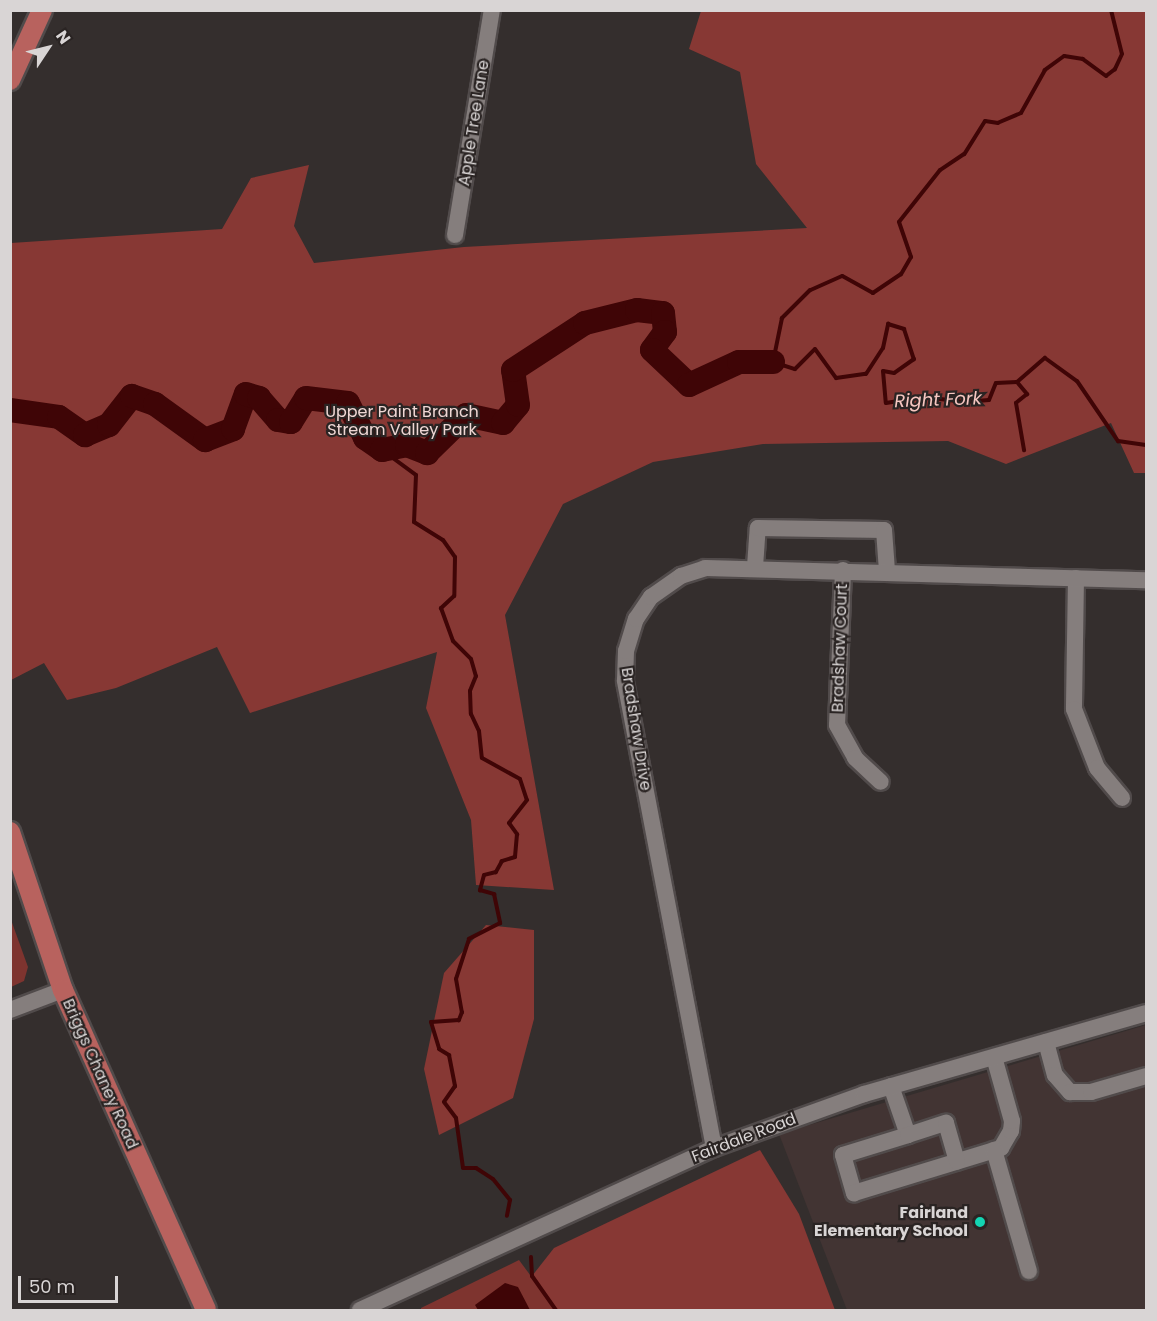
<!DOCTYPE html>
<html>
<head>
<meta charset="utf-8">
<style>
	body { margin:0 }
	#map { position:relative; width:1157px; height:1321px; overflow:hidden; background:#342e2d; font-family:Poppins,sans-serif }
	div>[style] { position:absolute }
	.built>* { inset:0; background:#423433 }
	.green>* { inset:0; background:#7e342f }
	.forest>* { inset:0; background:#873834 }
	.water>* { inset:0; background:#3f0506 }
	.stream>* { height:4px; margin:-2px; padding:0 2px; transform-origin:2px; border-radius:2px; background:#3f0506 }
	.river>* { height:24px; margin:-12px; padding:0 12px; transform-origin:12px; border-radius:12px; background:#3f0506 }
	.roads { filter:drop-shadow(2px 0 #514b4b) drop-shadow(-2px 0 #514b4b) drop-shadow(0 2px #514b4b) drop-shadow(0 -2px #514b4b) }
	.minor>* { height:16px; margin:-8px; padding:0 8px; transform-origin:8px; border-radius:8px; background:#857e7d }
	.major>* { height:20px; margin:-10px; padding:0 10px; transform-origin:10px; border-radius:10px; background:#b8625e }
	.dots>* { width:16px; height:16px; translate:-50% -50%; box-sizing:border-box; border:3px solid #2a2423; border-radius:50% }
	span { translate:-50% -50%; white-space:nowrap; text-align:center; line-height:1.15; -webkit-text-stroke:4.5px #2a2423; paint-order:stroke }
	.street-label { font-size:16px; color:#d9d5d5 }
	.park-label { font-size:16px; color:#efd7d4 }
	.poi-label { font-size:16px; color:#d9d5d5; font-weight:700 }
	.right { translate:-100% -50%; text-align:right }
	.water-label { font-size:18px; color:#f7c7c1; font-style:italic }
	.frame { position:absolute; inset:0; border:12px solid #d9d5d5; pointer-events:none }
	.north { position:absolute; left:18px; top:18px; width:60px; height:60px; -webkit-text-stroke:4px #2a2423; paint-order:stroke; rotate:55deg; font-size:16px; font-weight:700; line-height:24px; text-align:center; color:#d9d5d5 }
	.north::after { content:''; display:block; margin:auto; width:21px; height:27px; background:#d9d5d5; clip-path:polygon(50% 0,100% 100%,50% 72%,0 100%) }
	.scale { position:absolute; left:18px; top:1276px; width:100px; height:27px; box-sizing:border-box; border:3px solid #d9d5d5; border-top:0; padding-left:8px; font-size:18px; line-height:21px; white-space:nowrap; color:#d9d5d5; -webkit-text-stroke:4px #2a2423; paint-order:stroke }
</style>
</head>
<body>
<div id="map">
	<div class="built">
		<i style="clip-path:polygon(1146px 1025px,1146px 1310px,847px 1310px,779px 1134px)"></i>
	</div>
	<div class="green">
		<i style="clip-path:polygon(10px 917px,28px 967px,24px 981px,11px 987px)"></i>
		<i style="clip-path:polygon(519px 1260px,556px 1310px,421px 1310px,421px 1308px)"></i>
	</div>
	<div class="forest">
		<i style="clip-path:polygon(701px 11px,1146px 11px,1146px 473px,1134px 473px,1111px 423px,1006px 464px,948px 441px,763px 444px,653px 462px,563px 504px,505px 615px,554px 890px,476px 885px,471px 820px,426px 708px,437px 652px,250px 713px,217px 647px,116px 688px,67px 700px,44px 663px,11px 680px,11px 243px,222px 229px,251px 178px,309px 165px,294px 226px,314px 263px,464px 247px,807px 228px,756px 164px,740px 72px,689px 49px)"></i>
		<i style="clip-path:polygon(486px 925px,534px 930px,534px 1019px,513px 1098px,439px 1135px,424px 1069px,444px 973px)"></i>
		<i style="clip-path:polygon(760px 1150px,799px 1214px,835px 1310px,556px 1310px,532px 1276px,554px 1248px)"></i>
	</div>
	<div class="water">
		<i style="clip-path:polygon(505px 1283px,518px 1287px,530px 1310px,478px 1310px,475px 1305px)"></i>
	</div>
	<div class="stream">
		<i style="left:1111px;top:10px;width:45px;rotate:76deg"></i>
		<i style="left:1122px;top:54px;width:17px;rotate:115deg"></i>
		<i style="left:1115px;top:69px;width:11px;rotate:142deg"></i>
		<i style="left:1106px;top:76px;width:29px;rotate:-144deg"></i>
		<i style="left:1083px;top:59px;width:19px;rotate:-171deg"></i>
		<i style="left:1064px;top:56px;width:24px;rotate:144deg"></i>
		<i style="left:1045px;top:70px;width:49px;rotate:119.2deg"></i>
		<i style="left:1021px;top:113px;width:25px;rotate:157deg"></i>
		<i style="left:998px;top:123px;width:13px;rotate:-171deg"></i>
		<i style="left:985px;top:121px;width:39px;rotate:122deg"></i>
		<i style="left:964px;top:154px;width:29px;rotate:146deg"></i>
		<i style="left:940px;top:170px;width:66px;rotate:128.3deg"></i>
		<i style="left:899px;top:222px;width:37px;rotate:71deg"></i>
		<i style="left:911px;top:257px;width:20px;rotate:120deg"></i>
		<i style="left:901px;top:274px;width:34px;rotate:146deg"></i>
		<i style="left:873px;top:293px;width:35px;rotate:-151deg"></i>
		<i style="left:842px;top:276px;width:35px;rotate:156deg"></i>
		<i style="left:810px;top:290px;width:40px;rotate:135deg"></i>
		<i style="left:782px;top:318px;width:45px;rotate:101.6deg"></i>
		<i style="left:773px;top:362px;width:23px;rotate:18deg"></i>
		<i style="left:795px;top:369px;width:28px;rotate:-45deg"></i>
		<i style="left:815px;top:349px;width:36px;rotate:54deg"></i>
		<i style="left:836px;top:378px;width:30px;rotate:-8deg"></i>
		<i style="left:866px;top:374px;width:31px;rotate:-57deg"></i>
		<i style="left:883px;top:348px;width:25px;rotate:-78deg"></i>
		<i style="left:888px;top:324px;width:17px;rotate:17deg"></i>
		<i style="left:904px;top:329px;width:32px;rotate:72deg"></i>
		<i style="left:914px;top:359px;width:24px;rotate:145deg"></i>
		<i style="left:894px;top:373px;width:11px;rotate:-170deg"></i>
		<i style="left:883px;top:371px;width:32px;rotate:85deg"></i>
		<i style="left:886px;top:403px;width:38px;rotate:-9deg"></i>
		<i style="left:924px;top:397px;width:41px;rotate:7deg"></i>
		<i style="left:965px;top:402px;width:24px;rotate:-5deg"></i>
		<i style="left:989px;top:400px;width:18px;rotate:-68deg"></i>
		<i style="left:996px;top:383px;width:21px;rotate:-3deg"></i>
		<i style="left:1017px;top:382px;width:37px;rotate:-41deg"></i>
		<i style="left:1045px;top:358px;width:39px;rotate:36deg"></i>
		<i style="left:1077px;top:381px;width:73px;rotate:55.7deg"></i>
		<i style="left:1118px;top:441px;width:28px;rotate:8deg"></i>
		<i style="left:1017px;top:382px;width:16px;rotate:50deg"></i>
		<i style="left:1027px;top:394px;width:14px;rotate:141deg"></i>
		<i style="left:1016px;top:403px;width:48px;rotate:80.3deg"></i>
		<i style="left:382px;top:450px;width:42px;rotate:36.3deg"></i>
		<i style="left:416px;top:475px;width:47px;rotate:92.4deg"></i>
		<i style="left:414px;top:522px;width:34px;rotate:32deg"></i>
		<i style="left:443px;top:540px;width:21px;rotate:55deg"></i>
		<i style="left:455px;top:557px;width:39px;rotate:91deg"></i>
		<i style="left:454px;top:596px;width:18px;rotate:137deg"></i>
		<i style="left:441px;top:608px;width:35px;rotate:70deg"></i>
		<i style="left:453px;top:641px;width:25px;rotate:45deg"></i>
		<i style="left:471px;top:659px;width:18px;rotate:74deg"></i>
		<i style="left:476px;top:676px;width:16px;rotate:112deg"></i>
		<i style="left:470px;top:691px;width:23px;rotate:88deg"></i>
		<i style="left:471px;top:714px;width:19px;rotate:65deg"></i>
		<i style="left:479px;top:731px;width:27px;rotate:84deg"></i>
		<i style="left:482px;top:758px;width:43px;rotate:28.9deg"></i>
		<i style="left:520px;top:779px;width:22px;rotate:72deg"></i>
		<i style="left:527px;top:800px;width:29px;rotate:128deg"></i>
		<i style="left:509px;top:823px;width:14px;rotate:54deg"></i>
		<i style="left:517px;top:834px;width:23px;rotate:95deg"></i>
		<i style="left:515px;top:857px;width:14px;rotate:163deg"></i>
		<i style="left:502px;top:861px;width:13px;rotate:119deg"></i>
		<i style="left:496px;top:872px;width:12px;rotate:166deg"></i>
		<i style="left:484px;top:875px;width:16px;rotate:105deg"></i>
		<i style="left:480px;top:890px;width:15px;rotate:16deg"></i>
		<i style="left:494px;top:894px;width:30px;rotate:78deg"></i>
		<i style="left:500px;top:923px;width:35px;rotate:153deg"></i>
		<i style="left:469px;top:939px;width:42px;rotate:108deg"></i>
		<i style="left:456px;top:979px;width:34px;rotate:80deg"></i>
		<i style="left:462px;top:1012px;width:9px;rotate:111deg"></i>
		<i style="left:459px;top:1020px;width:28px;rotate:176deg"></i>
		<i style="left:431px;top:1022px;width:28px;rotate:73deg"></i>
		<i style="left:439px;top:1049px;width:12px;rotate:31deg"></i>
		<i style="left:449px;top:1055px;width:32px;rotate:79deg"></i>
		<i style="left:455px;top:1086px;width:19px;rotate:125deg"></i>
		<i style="left:444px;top:1102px;width:20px;rotate:53deg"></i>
		<i style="left:456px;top:1118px;width:50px;rotate:82deg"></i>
		<i style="left:463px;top:1168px;width:13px"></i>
		<i style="left:476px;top:1168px;width:20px;rotate:33deg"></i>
		<i style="left:493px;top:1179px;width:27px;rotate:51deg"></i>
		<i style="left:510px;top:1200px;width:16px;rotate:101deg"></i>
		<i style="left:531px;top:1257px;width:19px;rotate:87deg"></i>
		<i style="left:532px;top:1276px;width:42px;rotate:54.8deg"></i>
	</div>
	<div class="river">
		<i style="left:10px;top:410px;width:49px;rotate:8.1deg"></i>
		<i style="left:59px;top:417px;width:32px;rotate:35deg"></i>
		<i style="left:85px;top:435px;width:26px;rotate:-23deg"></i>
		<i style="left:109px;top:425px;width:37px;rotate:-52deg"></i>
		<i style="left:132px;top:396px;width:24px;rotate:19deg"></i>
		<i style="left:155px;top:404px;width:62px;rotate:35.8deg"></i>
		<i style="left:205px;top:440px;width:30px;rotate:-21deg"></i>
		<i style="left:233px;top:429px;width:37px;rotate:-70deg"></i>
		<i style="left:246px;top:394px;width:14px;rotate:17deg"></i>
		<i style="left:259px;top:398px;width:29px;rotate:49deg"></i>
		<i style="left:278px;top:420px;width:13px;rotate:9deg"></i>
		<i style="left:291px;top:422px;width:28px;rotate:-58deg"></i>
		<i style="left:306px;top:398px;width:42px;rotate:6.8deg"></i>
		<i style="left:348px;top:403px;width:39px;rotate:64deg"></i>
		<i style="left:365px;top:438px;width:21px;rotate:35deg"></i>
		<i style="left:382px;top:450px;width:25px;rotate:-11deg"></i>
		<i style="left:407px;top:445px;width:22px;rotate:22deg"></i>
		<i style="left:427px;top:453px;width:54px;rotate:-44.3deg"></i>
		<i style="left:466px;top:415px;width:38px;rotate:12deg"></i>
		<i style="left:503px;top:423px;width:23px;rotate:-50deg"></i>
		<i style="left:518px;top:405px;width:35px;rotate:-98deg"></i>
		<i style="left:513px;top:370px;width:86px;rotate:-33.1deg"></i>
		<i style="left:585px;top:323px;width:54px;rotate:-14deg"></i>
		<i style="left:637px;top:310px;width:26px;rotate:7deg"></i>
		<i style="left:663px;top:313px;width:19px;rotate:84deg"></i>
		<i style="left:665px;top:332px;width:22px;rotate:126deg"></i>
		<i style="left:652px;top:350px;width:51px;rotate:43.4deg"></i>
		<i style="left:689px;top:385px;width:55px;rotate:-24.7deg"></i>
		<i style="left:739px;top:362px;width:34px"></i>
	</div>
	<div class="roads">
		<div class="minor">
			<i style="left:455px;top:235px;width:228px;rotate:-80.7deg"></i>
			<i style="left:755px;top:567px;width:39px;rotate:-86deg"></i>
			<i style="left:758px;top:528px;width:126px;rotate:0.9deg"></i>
			<i style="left:884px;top:530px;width:41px;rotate:85.8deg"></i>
			<i style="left:843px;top:570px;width:155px;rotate:92.2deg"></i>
			<i style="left:837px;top:725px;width:38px;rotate:61deg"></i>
			<i style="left:855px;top:758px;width:35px;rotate:43deg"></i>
			<i style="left:1076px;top:578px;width:131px;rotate:90.9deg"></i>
			<i style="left:1074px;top:709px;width:63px;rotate:68.7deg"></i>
			<i style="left:1097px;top:768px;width:39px;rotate:50deg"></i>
			<i style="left:10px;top:1010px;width:57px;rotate:-20.7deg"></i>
			<i style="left:1046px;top:1042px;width:34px;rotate:75deg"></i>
			<i style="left:1055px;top:1075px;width:23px;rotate:49deg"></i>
			<i style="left:1070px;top:1092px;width:21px"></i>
			<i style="left:1091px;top:1092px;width:57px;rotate:-16.2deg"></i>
			<i style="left:891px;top:1086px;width:52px;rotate:70.9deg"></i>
			<i style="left:908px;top:1135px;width:68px;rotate:162.9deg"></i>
			<i style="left:843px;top:1155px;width:40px;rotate:74deg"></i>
			<i style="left:854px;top:1193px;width:154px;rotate:-17deg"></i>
			<i style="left:1001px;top:1148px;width:20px;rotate:-60deg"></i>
			<i style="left:1011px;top:1131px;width:10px;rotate:-84deg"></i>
			<i style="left:1012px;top:1121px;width:66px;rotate:-105.7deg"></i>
			<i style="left:908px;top:1135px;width:40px;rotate:-18deg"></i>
			<i style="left:946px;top:1123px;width:40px;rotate:74deg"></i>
			<i style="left:714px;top:1148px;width:476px;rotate:-100.8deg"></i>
			<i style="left:625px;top:680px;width:29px;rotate:-88deg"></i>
			<i style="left:626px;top:651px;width:34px;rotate:-73deg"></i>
			<i style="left:636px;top:619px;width:27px;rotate:-56deg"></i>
			<i style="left:651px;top:597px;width:37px;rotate:-35deg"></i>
			<i style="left:681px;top:576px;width:25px;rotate:-18deg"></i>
			<i style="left:705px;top:568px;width:441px;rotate:1.6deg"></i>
			<i style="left:994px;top:1150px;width:126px;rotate:73.9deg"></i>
			<i style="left:360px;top:1310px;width:389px;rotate:-24.6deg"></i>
			<i style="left:714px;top:1148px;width:159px;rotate:-19.8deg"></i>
			<i style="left:864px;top:1094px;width:293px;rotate:-16deg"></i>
		</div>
		<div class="major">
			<i style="left:10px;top:80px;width:77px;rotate:-65.4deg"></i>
			<i style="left:10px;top:832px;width:167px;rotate:71.5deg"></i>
			<i style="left:63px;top:990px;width:350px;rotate:65.9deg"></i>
		</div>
	</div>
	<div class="dots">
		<i style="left:980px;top:1222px;background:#13d5b3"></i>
	</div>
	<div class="street-label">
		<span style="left:474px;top:123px;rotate:-81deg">Apple Tree Lane</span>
		<span style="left:840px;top:648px;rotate:-88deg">Bradshaw Court</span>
		<span style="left:636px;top:729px;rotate:81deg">Bradshaw Drive</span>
		<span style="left:100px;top:1074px;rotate:66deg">Briggs Chaney Road</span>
		<span style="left:744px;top:1138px;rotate:-21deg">Fairdale Road</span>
	</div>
	<div class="park-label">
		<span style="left:402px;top:421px">Upper Paint Branch<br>Stream Valley Park</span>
	</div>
	<div class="poi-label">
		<span class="right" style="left:968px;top:1222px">Fairland<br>Elementary School</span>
	</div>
	<div class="water-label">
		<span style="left:938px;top:400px;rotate:-2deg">Right Fork</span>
	</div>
	<div class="frame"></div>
	<div class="north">N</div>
	<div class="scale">50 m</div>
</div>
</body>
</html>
